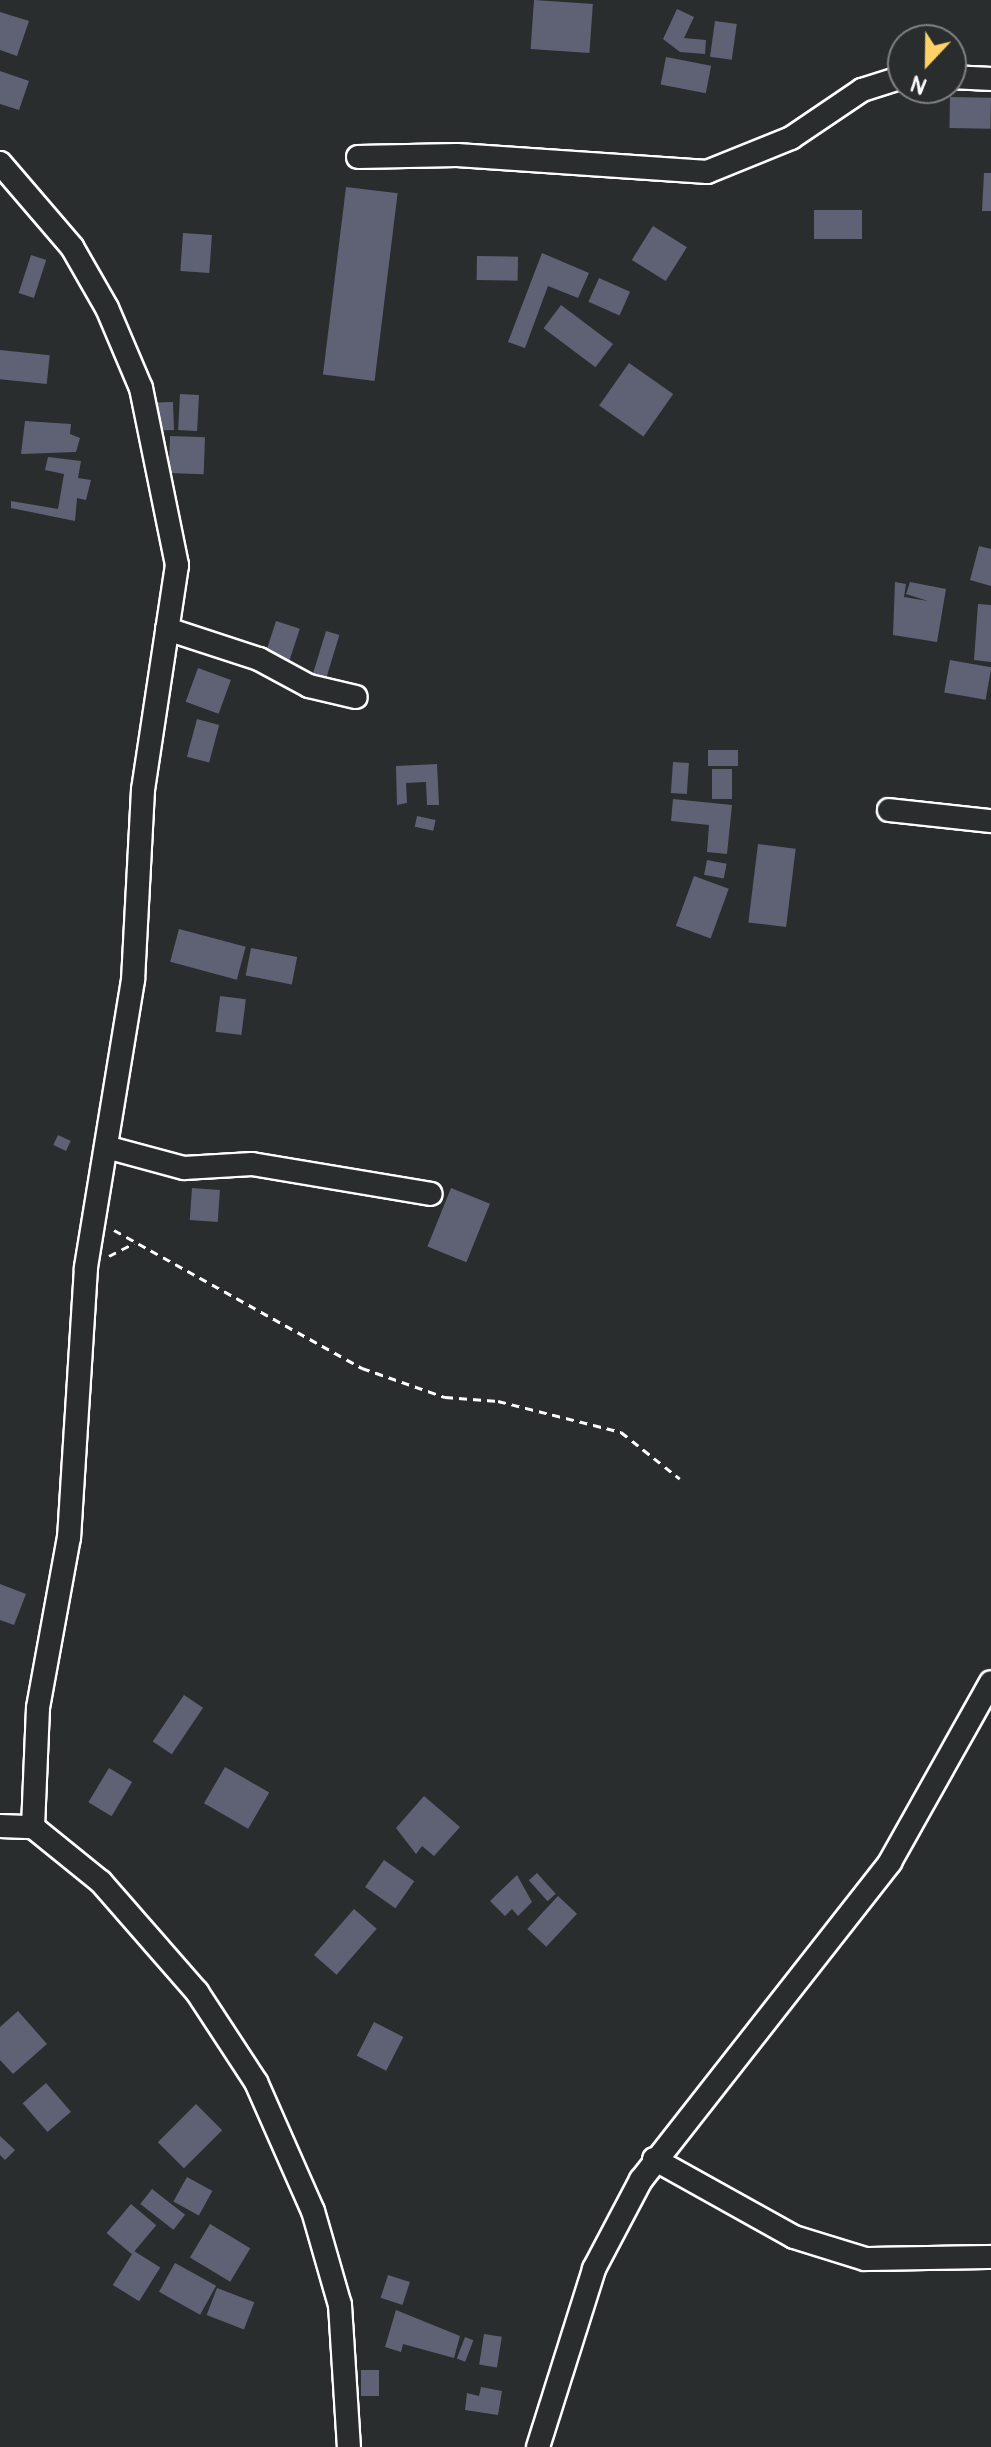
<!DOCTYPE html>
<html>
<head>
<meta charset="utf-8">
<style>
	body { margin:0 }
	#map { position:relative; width:991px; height:2447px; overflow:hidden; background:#2a2d2e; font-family:Pangolin,sans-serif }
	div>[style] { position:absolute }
	.building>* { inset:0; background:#5e6274; transform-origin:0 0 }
	.path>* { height:3px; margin-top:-1.5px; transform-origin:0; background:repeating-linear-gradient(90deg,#fff 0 8px,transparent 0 14px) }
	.roads { filter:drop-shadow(2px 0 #fff) drop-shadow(-2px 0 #fff) drop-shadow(0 2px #fff) drop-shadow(0 -2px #fff) }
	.street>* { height:22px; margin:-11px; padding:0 11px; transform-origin:11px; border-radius:11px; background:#2a2d2e }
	span { translate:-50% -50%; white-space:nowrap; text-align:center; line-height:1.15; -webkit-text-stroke:7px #2a2d2e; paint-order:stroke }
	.north { position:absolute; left:887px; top:24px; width:80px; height:80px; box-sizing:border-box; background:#2a2d2e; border:2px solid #7f8182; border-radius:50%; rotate:202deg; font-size:22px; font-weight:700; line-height:32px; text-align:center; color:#fff }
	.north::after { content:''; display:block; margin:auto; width:28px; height:36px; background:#ffd166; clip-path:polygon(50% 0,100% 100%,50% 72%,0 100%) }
</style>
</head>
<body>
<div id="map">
	<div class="building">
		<i style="left:534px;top:0;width:59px;height:49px;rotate:4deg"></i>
		<i style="clip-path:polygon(677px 9px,694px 17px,684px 38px,706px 40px,705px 54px,680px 52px,663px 39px)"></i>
		<i style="clip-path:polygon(0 12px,29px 21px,17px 56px,0 50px)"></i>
		<i style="left:715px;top:21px;width:22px;height:36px;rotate:8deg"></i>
		<i style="left:666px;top:57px;width:46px;height:28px;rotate:11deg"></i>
		<i style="clip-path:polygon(0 71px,29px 81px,19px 110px,0 104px)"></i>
		<i style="left:950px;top:97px;width:41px;height:31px;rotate:1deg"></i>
		<i style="clip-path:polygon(984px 173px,991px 173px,991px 211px,982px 211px)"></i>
		<i style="left:346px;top:187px;width:52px;height:189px;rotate:7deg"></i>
		<i style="left:814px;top:210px;width:48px;height:29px"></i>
		<i style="left:653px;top:226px;width:40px;height:40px;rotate:32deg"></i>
		<i style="left:183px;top:233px;width:29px;height:38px;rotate:4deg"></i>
		<i style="clip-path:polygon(542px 253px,589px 273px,578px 298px,548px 286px,525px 348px,508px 342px)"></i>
		<i style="left:31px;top:255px;width:16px;height:40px;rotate:18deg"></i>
		<i style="left:477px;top:256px;width:41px;height:24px;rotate:1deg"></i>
		<i style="left:599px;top:278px;width:34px;height:26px;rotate:24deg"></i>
		<i style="left:561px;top:305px;width:65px;height:29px;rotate:37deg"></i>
		<i style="left:0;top:350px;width:50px;height:29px;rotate:6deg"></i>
		<i style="left:629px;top:363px;width:54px;height:52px;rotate:35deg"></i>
		<i style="left:180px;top:394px;width:19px;height:36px;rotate:3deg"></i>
		<i style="left:173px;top:402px;width:28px;height:17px;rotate:88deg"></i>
		<i style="clip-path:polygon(25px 421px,71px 424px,70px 434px,80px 438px,76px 452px,21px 454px)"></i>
		<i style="left:170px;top:436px;width:35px;height:37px;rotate:2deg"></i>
		<i style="clip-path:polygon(48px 457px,81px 461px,78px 478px,91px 480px,86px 500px,77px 498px,75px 521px,11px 508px,11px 501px,58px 509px,64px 474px,45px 470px)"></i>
		<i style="clip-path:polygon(979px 546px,991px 549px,991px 586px,970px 580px)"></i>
		<i style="clip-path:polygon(895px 582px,906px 584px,904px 597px,928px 601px,906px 594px,910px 582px,946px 589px,937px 642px,893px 635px)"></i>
		<i style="clip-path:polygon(978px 604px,991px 605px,991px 662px,974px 660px)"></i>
		<i style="left:276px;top:621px;width:25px;height:53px;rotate:18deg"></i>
		<i style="left:326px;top:631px;width:14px;height:59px;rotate:17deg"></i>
		<i style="left:950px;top:660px;width:42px;height:33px;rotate:10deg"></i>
		<i style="left:198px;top:668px;width:35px;height:36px;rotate:20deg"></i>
		<i style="left:197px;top:719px;width:23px;height:39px;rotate:15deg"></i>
		<i style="left:738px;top:750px;width:16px;height:30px;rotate:90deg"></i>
		<i style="left:673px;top:762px;width:16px;height:31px;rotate:4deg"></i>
		<i style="clip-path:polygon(437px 764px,439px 805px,427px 805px,426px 782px,406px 783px,407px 803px,397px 805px,396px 766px)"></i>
		<i style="left:712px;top:769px;width:20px;height:30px"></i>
		<i style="clip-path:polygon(673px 799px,732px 805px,727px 854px,707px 852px,709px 825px,671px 821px)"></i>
		<i style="left:417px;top:816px;width:19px;height:11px;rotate:12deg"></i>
		<i style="left:758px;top:844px;width:38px;height:79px;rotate:7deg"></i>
		<i style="left:707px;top:860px;width:20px;height:15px;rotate:11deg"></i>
		<i style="left:694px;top:876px;width:37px;height:53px;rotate:20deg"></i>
		<i style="left:179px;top:929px;width:69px;height:34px;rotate:15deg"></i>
		<i style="left:251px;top:948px;width:47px;height:28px;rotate:11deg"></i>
		<i style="left:220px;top:996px;width:26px;height:36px;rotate:7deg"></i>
		<i style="left:58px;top:1135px;width:14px;height:11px;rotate:25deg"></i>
		<i style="left:192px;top:1188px;width:28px;height:32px;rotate:4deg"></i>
		<i style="left:451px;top:1188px;width:42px;height:63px;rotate:22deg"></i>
		<i style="clip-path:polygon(0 1584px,26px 1594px,14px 1625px,0 1620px)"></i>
		<i style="left:184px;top:1695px;width:23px;height:56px;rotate:34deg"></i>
		<i style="left:225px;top:1767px;width:51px;height:42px;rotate:30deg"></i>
		<i style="left:109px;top:1768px;width:27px;height:40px;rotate:31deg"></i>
		<i style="clip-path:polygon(424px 1796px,460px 1827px,434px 1856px,422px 1846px,416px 1854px,396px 1828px)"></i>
		<i style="left:384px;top:1860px;width:37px;height:33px;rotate:35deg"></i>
		<i style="left:537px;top:1873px;width:28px;height:11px;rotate:48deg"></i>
		<i style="clip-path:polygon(517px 1875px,532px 1902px,518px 1916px,512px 1909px,505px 1916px,490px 1901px)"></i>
		<i style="left:558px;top:1896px;width:26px;height:45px;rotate:43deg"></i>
		<i style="left:354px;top:1909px;width:30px;height:61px;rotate:41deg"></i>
		<i style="clip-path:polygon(18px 2011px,47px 2044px,13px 2074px,0 2060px,0 2027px)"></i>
		<i style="left:374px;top:2022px;width:33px;height:38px;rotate:27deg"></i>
		<i style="left:46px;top:2083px;width:38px;height:31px;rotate:49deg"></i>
		<i style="left:196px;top:2104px;width:37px;height:54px;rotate:45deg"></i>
		<i style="clip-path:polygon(0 2136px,15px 2150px,5px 2160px,0 2155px)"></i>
		<i style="left:187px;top:2177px;width:29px;height:28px;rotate:29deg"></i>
		<i style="left:152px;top:2189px;width:42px;height:19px;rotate:38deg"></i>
		<i style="left:131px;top:2204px;width:33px;height:38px;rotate:40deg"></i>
		<i style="left:210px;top:2224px;width:47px;height:39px;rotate:31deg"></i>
		<i style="left:134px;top:2251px;width:31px;height:40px;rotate:32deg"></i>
		<i style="left:175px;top:2263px;width:47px;height:33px;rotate:29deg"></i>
		<i style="left:388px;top:2275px;width:23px;height:24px;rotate:18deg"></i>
		<i style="left:217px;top:2288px;width:40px;height:29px;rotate:21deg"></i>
		<i style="clip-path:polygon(396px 2310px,460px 2336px,454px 2358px,403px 2344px,401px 2352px,385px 2347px)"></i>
		<i style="left:484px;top:2334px;width:18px;height:31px;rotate:9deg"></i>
		<i style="left:465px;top:2337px;width:9px;height:23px;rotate:21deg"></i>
		<i style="left:361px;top:2370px;width:18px;height:26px"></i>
		<i style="clip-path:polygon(481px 2387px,502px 2391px,498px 2415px,465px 2410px,467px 2393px,479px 2396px)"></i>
	</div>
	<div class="path">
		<i style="left:114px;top:1230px;width:284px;rotate:29.1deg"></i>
		<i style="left:362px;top:1368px;width:88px;rotate:19.3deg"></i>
		<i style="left:445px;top:1397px;width:53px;rotate:4.3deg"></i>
		<i style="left:498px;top:1401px;width:127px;rotate:14.1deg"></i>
		<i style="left:621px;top:1432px;width:75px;rotate:38.5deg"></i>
		<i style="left:109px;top:1256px;width:28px;rotate:-27deg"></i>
	</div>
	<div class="roads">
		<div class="street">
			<i style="left:951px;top:77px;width:40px;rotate:2.9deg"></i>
			<i style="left:358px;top:157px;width:99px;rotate:-1.2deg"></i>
			<i style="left:457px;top:155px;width:251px;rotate:3.9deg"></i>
			<i style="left:707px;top:172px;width:91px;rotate:-22deg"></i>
			<i style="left:791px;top:138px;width:86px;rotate:-34.1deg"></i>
			<i style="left:862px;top:90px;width:43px;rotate:-17.6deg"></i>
			<i style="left:0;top:163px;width:111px;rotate:49.4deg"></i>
			<i style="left:72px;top:247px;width:70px;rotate:60.2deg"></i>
			<i style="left:107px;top:308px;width:87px;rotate:67deg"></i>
			<i style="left:141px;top:388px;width:181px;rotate:78.5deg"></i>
			<i style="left:177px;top:565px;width:228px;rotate:98.6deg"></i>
			<i style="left:143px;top:790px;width:190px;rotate:93deg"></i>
			<i style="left:133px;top:980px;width:292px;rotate:99.3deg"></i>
			<i style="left:86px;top:1268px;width:270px;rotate:93.6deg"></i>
			<i style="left:69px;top:1537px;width:174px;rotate:100.3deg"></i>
			<i style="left:38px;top:1708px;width:119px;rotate:92.4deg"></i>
			<i style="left:167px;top:629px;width:97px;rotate:18.1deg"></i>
			<i style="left:259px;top:659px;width:57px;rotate:28.4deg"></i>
			<i style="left:309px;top:686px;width:48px;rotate:13.2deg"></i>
			<i style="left:889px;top:810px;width:103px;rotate:6.2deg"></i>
			<i style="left:106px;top:1147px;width:81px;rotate:15.1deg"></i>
			<i style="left:184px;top:1168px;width:68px;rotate:-3.4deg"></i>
			<i style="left:252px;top:1164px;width:181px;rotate:9.5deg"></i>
			<i style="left:0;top:1826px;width:33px;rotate:2deg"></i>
			<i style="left:33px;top:1827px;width:87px;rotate:39deg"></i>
			<i style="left:101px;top:1882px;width:146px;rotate:48.9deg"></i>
			<i style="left:197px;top:1992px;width:108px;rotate:56.8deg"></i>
			<i style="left:256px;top:2082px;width:141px;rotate:66.2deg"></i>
			<i style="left:313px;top:2211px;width:98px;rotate:74deg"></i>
			<i style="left:340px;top:2305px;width:142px;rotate:86.4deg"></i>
			<i style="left:654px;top:2159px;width:160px;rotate:29.1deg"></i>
			<i style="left:794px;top:2237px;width:74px;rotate:17.2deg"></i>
			<i style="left:865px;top:2259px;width:126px;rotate:-0.9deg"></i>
			<i style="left:538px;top:2447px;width:187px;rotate:-72.5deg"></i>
			<i style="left:594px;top:2269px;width:101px;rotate:-62.2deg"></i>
			<i style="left:641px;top:2180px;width:404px;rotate:-51.9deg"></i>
			<i style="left:890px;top:1862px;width:206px;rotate:-60.7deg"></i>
		</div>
	</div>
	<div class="north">N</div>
</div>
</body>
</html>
